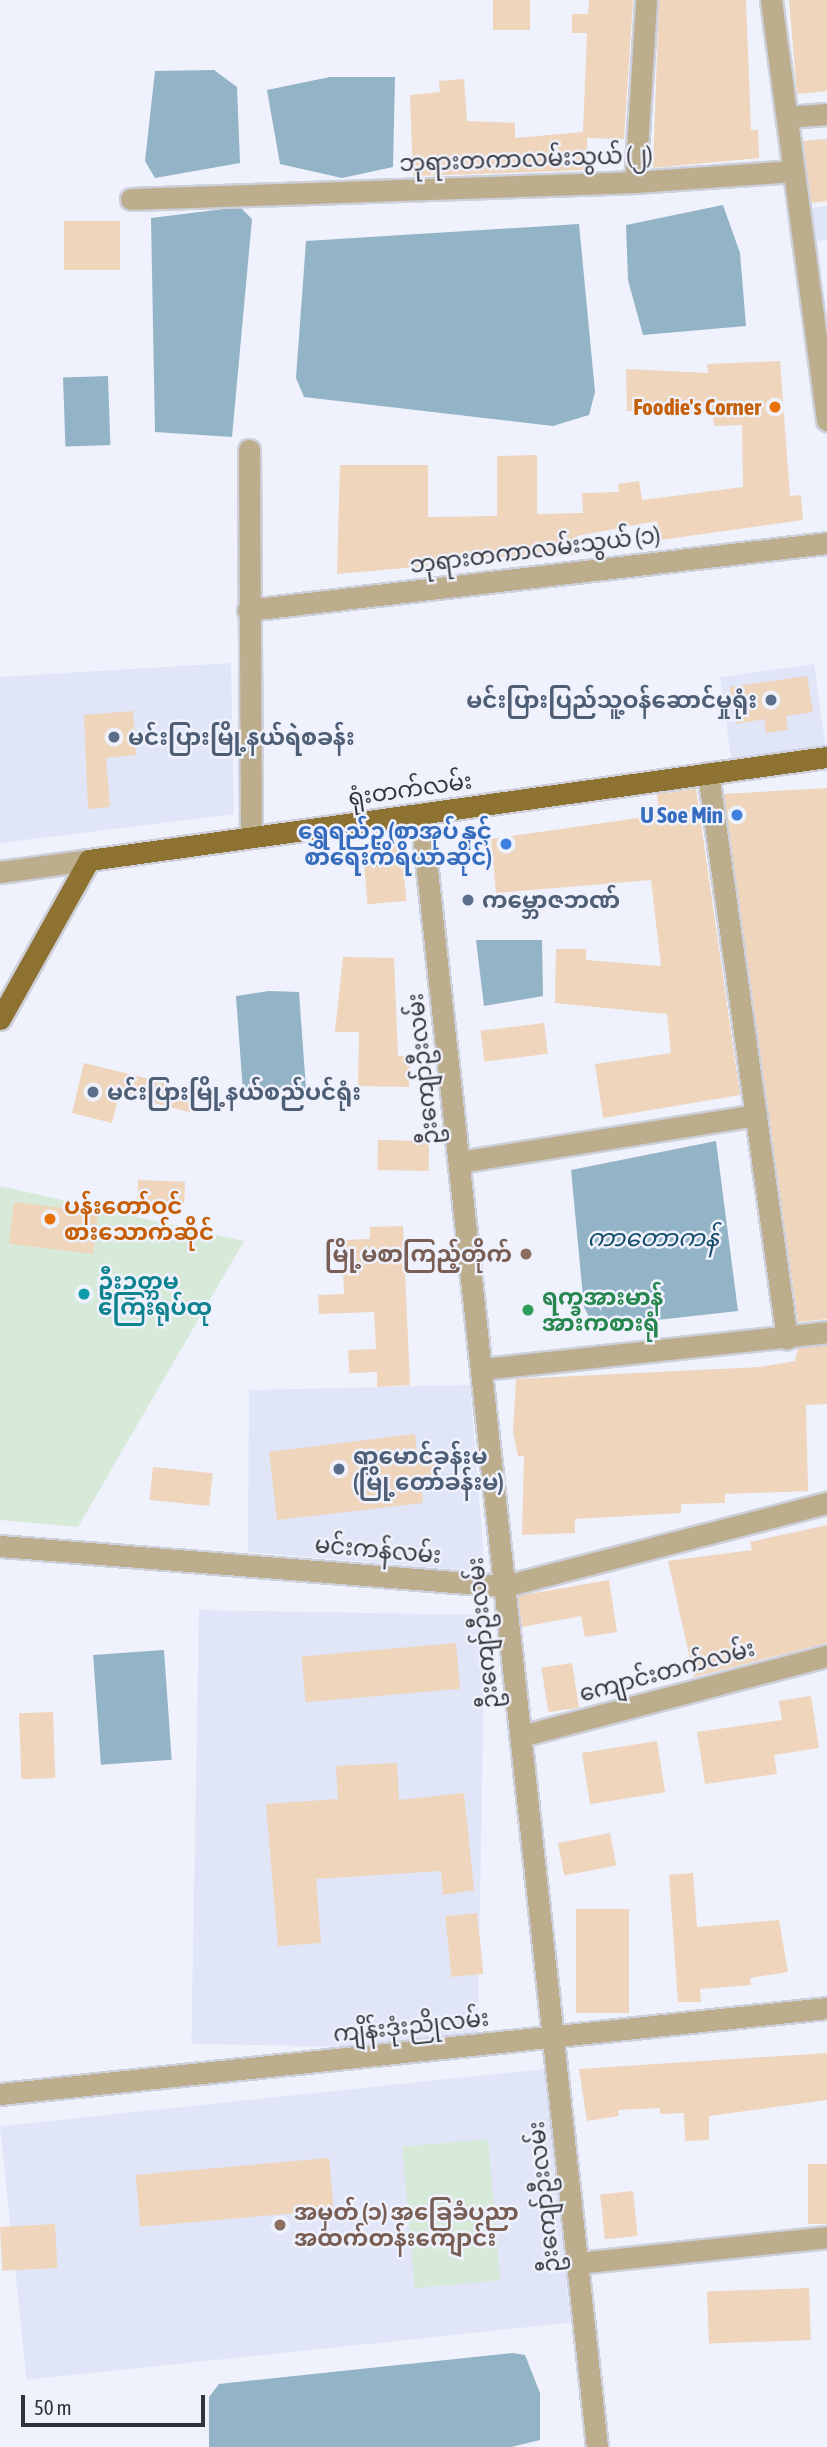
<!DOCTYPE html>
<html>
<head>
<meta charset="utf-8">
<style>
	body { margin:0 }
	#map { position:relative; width:827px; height:2447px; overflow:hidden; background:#eff1fd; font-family:"Asap Condensed","Noto Sans Myanmar",sans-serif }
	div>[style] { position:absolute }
	.built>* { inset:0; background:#e0e5f7; transform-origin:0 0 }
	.green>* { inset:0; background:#d7eada; transform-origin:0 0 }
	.water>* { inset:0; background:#93b3c6; transform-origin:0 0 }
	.building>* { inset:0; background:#eed5bb; transform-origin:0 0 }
	.roads { filter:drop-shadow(2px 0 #cdcfda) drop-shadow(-2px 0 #cdcfda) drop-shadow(0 2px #cdcfda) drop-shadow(0 -2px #cdcfda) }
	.minor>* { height:21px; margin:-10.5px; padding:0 10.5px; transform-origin:10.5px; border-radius:10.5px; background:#bcad8d }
	.major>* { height:21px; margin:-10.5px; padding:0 10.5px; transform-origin:10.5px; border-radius:10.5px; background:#8e7232 }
	.dots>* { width:19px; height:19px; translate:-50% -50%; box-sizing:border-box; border:4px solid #eff1fd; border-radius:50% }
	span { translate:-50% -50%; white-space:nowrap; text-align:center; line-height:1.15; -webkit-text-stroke:5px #eff1fd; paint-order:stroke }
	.street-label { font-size:23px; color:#333439 }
	.food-label { font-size:23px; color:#c56008; font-weight:700 }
	.right { translate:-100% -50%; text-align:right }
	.left { translate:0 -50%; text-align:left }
	.service-label { font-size:23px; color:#4e5e75; font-weight:700 }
	.shop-label { font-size:23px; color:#366cbe; font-weight:700 }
	.education-label { font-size:23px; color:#785e54; font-weight:700 }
	.culture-label { font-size:23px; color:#0d838f; font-weight:700 }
	.leisure-label { font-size:23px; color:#27864d; font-weight:700 }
	.water-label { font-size:24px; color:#144c69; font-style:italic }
	.scale { position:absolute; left:21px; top:2395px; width:184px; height:32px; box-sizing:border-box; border:4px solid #333439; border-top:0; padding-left:9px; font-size:21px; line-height:24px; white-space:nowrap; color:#333439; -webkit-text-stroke:5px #eff1fd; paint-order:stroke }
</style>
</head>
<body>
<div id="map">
	<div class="built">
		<i style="clip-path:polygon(827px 206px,827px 240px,808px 242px,804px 209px)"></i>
		<i style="clip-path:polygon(231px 663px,234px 814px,0 843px,0 677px)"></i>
		<i style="left:814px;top:664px;width:82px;height:95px;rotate:82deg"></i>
		<i style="clip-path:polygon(470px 1385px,485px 1572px,248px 1552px,249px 1390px)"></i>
		<i style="left:199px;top:1610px;width:286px;height:434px;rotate:1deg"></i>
		<i style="left:544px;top:2069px;width:255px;height:547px;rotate:84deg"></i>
	</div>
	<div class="green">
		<i style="clip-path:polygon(0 1186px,244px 1241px,78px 1527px,0 1520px)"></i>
		<i style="left:488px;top:2139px;width:142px;height:86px;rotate:85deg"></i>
	</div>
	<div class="water">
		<i style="clip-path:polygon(214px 70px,237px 87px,240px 163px,155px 178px,145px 161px,155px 71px)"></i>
		<i style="clip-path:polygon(330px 77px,395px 77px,393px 167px,342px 178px,280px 164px,267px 90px)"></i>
		<i style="clip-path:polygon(723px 205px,740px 253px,746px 326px,643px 335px,628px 280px,626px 225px)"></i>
		<i style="clip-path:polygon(240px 207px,252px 219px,232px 437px,155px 432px,151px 218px)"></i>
		<i style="clip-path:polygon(579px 224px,595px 392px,589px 415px,553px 426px,304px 397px,296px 378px,306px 241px)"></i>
		<i style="left:108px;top:376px;width:69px;height:45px;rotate:88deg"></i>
		<i style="clip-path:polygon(476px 940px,542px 940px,543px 996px,484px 1006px)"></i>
		<i style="clip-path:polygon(269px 991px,299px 992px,306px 1089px,243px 1092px,236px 996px)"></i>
		<i style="clip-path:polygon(716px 1141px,738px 1311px,594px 1327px,584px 1307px,571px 1170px)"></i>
		<i style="left:164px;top:1650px;width:110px;height:71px;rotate:86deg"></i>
		<i style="clip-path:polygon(512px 2353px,525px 2355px,540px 2393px,540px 2440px,511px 2447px,209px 2447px,209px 2397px,219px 2384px)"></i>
	</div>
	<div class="building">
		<i style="left:493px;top:0;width:37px;height:30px"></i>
		<i style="clip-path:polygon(589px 0,633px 0,624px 139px,587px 138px,588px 170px,413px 176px,410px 95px,440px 92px,439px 81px,464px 79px,467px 121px,515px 123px,515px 138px,583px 132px,587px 33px,572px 33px,572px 14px,588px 14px)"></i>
		<i style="clip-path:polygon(659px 0,746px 0,751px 130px,758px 130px,759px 158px,653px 168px)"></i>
		<i style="clip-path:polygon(789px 0,827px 0,827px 91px,797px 94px)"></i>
		<i style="clip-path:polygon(827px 139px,827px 201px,811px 203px,803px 141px)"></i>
		<i style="left:64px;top:221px;width:56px;height:49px"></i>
		<i style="clip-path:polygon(780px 361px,790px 496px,801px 495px,803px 520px,660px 540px,657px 521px,577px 536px,577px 555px,427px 559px,428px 566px,337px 574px,340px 465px,428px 465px,428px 517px,497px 516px,497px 456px,537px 455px,537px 514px,583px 513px,582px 493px,619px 492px,618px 484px,639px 481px,642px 500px,743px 487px,742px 425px,714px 426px,713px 414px,627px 411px,626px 369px,708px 373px,707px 364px)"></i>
		<i style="clip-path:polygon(807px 676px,813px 712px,786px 716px,788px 730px,766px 733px,764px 719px,736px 724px,730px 687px)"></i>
		<i style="clip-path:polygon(133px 711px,136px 755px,106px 758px,110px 807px,88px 809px,84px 715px)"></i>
		<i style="clip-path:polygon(827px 788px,827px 1319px,798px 1322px,724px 794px)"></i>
		<i style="clip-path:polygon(696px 789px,740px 1095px,603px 1118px,595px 1064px,671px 1053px,667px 1014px,555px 1003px,556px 949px,586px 949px,586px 960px,661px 966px,651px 880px,496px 893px,491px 839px,659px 815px,657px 794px)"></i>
		<i style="left:401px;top:839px;width:62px;height:39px;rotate:85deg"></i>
		<i style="clip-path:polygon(343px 957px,394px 958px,398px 1056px,410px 1056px,409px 1087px,358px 1086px,359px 1032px,335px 1032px)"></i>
		<i style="left:544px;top:1023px;width:31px;height:64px;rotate:83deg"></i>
		<i style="clip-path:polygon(84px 1063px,198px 1091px,193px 1113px,119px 1094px,112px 1123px,72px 1113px)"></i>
		<i style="left:378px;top:1140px;width:51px;height:30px;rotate:1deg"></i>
		<i style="left:138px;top:1180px;width:47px;height:24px;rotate:2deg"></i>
		<i style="left:14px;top:1202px;width:85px;height:42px;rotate:7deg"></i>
		<i style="clip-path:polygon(403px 1226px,410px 1385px,377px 1387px,377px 1372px,349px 1373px,348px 1350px,376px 1349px,374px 1312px,319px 1314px,318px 1295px,344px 1294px,342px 1240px,370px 1239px,370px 1227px)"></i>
		<i style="clip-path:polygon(827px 1345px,827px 1404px,806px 1405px,808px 1491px,725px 1494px,725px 1503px,681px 1504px,681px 1513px,575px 1519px,575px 1533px,522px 1535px,524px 1456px,518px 1456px,513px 1432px,516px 1379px,760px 1367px,795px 1361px,798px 1348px)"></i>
		<i style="clip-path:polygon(415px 1434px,417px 1455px,436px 1453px,439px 1477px,421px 1480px,423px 1503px,277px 1520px,269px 1452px)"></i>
		<i style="left:153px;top:1467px;width:60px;height:33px;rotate:6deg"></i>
		<i style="clip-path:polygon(827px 1525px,827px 1643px,694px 1677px,668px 1561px,752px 1550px,750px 1542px)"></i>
		<i style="clip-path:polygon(609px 1580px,617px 1632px,585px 1637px,581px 1616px,522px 1627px,518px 1596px)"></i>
		<i style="left:456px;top:1643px;width:46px;height:155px;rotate:85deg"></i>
		<i style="left:572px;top:1663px;width:45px;height:31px;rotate:81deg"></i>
		<i style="clip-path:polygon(811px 1696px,819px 1748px,774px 1755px,777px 1774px,705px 1784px,697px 1732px,782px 1720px,779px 1701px)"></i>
		<i style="left:53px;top:1712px;width:66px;height:34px;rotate:88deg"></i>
		<i style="left:657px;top:1741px;width:52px;height:76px;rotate:81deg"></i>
		<i style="clip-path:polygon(397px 1763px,399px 1800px,464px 1793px,474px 1890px,443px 1895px,441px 1871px,316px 1879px,321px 1943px,278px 1946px,266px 1804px,338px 1799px,336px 1766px)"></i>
		<i style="left:610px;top:1833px;width:33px;height:53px;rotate:79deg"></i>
		<i style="clip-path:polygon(693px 1873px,697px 1927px,779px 1920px,788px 1972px,750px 1978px,751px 1985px,700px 1989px,701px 2002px,678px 2002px,669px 1875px)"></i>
		<i style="left:629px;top:1909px;width:104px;height:53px;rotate:90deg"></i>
		<i style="left:477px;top:1913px;width:61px;height:32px;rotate:84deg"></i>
		<i style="clip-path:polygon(827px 2053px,827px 2100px,709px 2116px,709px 2140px,685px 2141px,684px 2113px,660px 2114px,660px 2108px,618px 2110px,619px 2116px,587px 2121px,579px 2069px)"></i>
		<i style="left:329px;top:2158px;width:52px;height:194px;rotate:85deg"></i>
		<i style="left:827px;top:2164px;width:60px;height:19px;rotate:90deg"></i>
		<i style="left:633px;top:2191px;width:45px;height:33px;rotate:84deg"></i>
		<i style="left:55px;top:2224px;width:44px;height:55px;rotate:87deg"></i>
		<i style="left:809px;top:2288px;width:52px;height:102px;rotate:88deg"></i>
	</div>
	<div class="roads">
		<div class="minor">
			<i style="left:771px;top:0;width:424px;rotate:82.4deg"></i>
			<i style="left:787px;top:117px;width:40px;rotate:-4.3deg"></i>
			<i style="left:635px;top:182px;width:182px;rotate:-86.5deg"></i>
			<i style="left:131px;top:199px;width:504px;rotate:-1.93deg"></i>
			<i style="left:635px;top:182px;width:159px;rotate:-4deg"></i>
			<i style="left:249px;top:450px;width:387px;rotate:89.7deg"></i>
			<i style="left:248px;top:610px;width:583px;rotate:-6.6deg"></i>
			<i style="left:708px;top:773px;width:571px;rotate:82.05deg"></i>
			<i style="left:421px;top:814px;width:1642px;rotate:83.85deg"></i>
			<i style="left:0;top:872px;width:90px;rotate:-7.7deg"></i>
			<i style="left:459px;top:1162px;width:301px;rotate:-9deg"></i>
			<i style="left:482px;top:1369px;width:347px;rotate:-6.1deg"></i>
			<i style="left:0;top:1546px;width:507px;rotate:4.53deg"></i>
			<i style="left:505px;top:1586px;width:333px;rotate:-14.5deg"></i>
			<i style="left:521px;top:1736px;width:316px;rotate:-14.7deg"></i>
			<i style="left:0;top:2094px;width:831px;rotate:-5.94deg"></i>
			<i style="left:577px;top:2263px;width:251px;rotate:-5.9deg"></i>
		</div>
		<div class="major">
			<i style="left:0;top:1019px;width:182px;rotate:-60.8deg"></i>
			<i style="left:89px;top:860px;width:745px;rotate:-7.95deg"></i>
		</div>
	</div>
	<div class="dots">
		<i style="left:775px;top:407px;background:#e8710a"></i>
		<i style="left:771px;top:700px;background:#5c6f8a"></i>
		<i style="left:114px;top:737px;background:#5c6f8a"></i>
		<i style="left:737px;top:815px;background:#3f7fe0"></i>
		<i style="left:506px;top:844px;background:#3f7fe0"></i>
		<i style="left:468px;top:900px;background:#5c6f8a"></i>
		<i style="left:93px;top:1092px;background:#5c6f8a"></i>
		<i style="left:50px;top:1219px;background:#e8710a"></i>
		<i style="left:526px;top:1254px;background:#8d6e63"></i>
		<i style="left:84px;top:1294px;background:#0f9aa8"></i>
		<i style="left:528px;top:1310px;background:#2e9e5b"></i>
		<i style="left:339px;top:1469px;background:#5c6f8a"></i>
		<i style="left:280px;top:2225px;background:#8d6e63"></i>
	</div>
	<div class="street-label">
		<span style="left:526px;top:159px;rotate:-2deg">ဘုရားတကာလမ်းသွယ် (၂)</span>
		<span style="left:535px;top:550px;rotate:-7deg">ဘုရားတကာလမ်းသွယ် (၁)</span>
		<span style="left:410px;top:789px;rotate:-8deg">ရုံးတက်လမ်း</span>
		<span style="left:423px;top:1069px;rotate:-96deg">ဦးကျော်ဦးလမ်း</span>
		<span style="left:378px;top:1550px;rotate:5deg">မင်းကန်လမ်း</span>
		<span style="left:483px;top:1633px;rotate:-96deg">ဦးကျော်ဦးလမ်း</span>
		<span style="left:667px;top:1671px;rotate:-15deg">ကျောင်းတက်လမ်း</span>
		<span style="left:411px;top:2026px;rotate:-6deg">ကျိန်းဒုံးညိုလမ်း</span>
		<span style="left:544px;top:2197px;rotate:-96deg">ဦးကျော်ဦးလမ်း</span>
	</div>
	<div class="food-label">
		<span class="right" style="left:761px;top:407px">Foodie's Corner</span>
		<span class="left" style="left:64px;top:1219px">ပန်းတော်ဝင်<br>စားသောက်ဆိုင်</span>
	</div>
	<div class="service-label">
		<span class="right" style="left:757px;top:700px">မင်းပြားပြည်သူ့ဝန်ဆောင်မှုရုံး</span>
		<span class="left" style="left:128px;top:737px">မင်းပြားမြို့နယ်ရဲစခန်း</span>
		<span class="left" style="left:482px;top:900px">ကမ္ဘောဇဘဏ်</span>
		<span class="left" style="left:107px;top:1092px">မင်းပြားမြို့နယ်စည်ပင်ရုံး</span>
		<span class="left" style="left:353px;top:1469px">ရာမောင်ခန်းမ<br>(မြို့တော်ခန်းမ)</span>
	</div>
	<div class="shop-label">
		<span class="right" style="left:723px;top:815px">U Soe Min</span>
		<span class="right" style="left:492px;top:844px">ရွှေရည်ဥ (စာအုပ် နှင့်<br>စာရေးကိရိယာဆိုင်)</span>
	</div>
	<div class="education-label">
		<span class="right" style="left:512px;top:1254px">မြို့မစာကြည့်တိုက်</span>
		<span class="left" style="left:294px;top:2225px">အမှတ် (၁) အခြေခံပညာ<br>အထက်တန်းကျောင်း</span>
	</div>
	<div class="culture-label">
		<span class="left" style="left:98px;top:1294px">ဦးဥတ္တမ<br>ကြေးရုပ်ထု</span>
	</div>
	<div class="leisure-label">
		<span class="left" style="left:542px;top:1310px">ရက္ခအားမာန်<br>အားကစားရုံ</span>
	</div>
	<div class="water-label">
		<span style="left:653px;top:1238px">ကာတောကန်</span>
	</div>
	<div class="scale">50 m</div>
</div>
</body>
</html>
